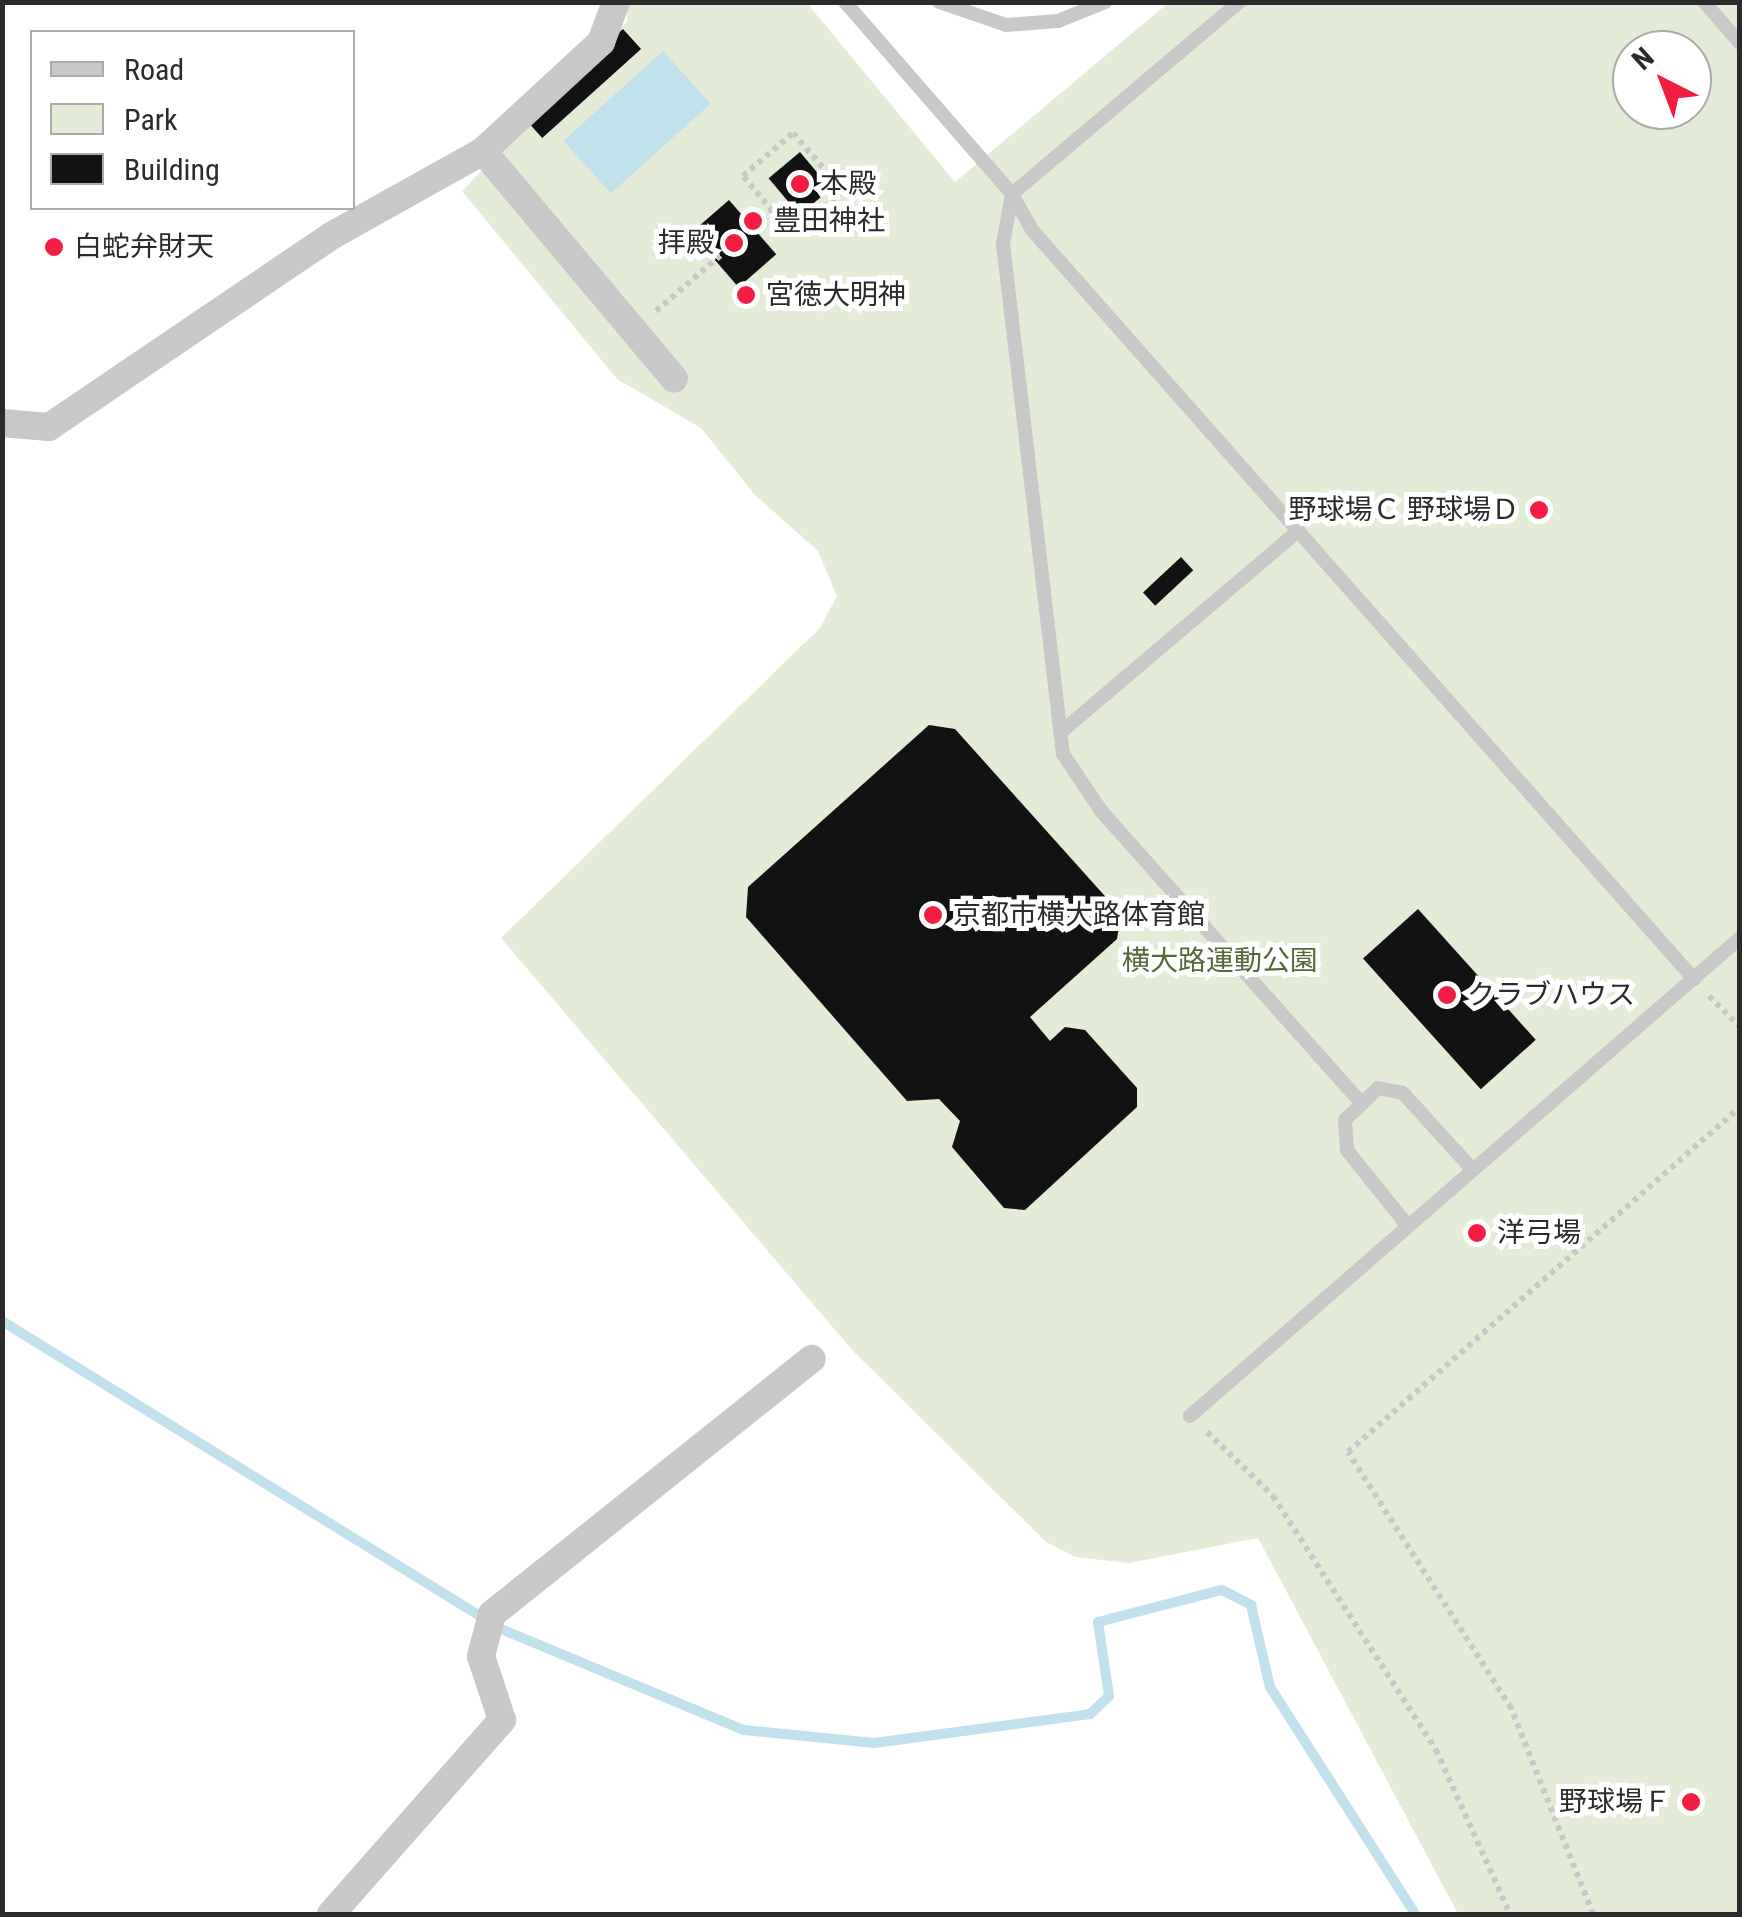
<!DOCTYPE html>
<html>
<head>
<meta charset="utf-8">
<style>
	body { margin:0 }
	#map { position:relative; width:1742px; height:1917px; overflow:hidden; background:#fff; font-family:"Roboto Condensed","Noto Sans JP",sans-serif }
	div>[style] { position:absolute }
	.green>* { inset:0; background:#e4ebd7 }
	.water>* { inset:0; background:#c1e1ed; transform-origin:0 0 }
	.stream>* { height:10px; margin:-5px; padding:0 5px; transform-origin:5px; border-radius:5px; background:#c1e1ed }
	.building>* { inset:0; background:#121212; transform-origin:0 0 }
	.path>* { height:6px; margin-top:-3px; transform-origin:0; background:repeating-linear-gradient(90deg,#c8c8c8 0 5px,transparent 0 10px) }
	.lane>* { height:14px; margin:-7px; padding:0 7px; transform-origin:7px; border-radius:7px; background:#c8c8c8 }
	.street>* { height:28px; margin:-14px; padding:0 14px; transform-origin:14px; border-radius:14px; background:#c8c8c8 }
	.dots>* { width:28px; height:28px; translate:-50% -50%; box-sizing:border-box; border:5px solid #fff; border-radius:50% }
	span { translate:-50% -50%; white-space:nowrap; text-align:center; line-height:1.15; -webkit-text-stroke:10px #fff; paint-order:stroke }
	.poi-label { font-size:28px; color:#2b2b2b }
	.left { translate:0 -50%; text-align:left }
	.right { translate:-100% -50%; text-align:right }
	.park-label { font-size:28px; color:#546a36 }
	.frame { position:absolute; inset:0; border:5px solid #2b2b2b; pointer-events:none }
	.legend { position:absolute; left:30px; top:30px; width:325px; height:180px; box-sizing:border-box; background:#fff; border:2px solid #aaa; margin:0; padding:12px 18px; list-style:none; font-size:30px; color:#2b2b2b }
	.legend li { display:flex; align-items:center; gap:20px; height:50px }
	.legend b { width:50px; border:2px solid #aaa }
	.north { position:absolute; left:1612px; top:30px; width:100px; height:100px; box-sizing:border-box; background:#fff; border:2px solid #aaa; border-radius:50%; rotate:318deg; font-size:28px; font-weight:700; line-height:40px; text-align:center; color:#2b2b2b }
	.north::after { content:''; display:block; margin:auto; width:35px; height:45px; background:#f31d43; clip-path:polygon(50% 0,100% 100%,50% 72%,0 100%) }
</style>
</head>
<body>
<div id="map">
	<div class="green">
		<i style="clip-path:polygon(evenodd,628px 3px,807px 3px,955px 182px,1168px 3px,1739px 3px,1739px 1914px,1458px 1914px,1258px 1538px,1129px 1563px,1075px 1557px,1046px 1542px,853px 1351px,501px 938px,820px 628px,837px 596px,818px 551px,755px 495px,701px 428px,617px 379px,462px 191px,627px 22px,628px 3px,1632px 50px,1692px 50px,1692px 110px,1632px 110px,1632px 50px)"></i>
	</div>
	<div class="water">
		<i style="left:663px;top:51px;width:71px;height:134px;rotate:48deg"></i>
	</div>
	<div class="stream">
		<i style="left:2px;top:1321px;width:586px;rotate:31.68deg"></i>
		<i style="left:501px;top:1629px;width:263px;rotate:22.6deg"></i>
		<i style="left:744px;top:1730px;width:131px;rotate:5.7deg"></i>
		<i style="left:874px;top:1743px;width:218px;rotate:-7.6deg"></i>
		<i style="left:1090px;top:1714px;width:26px;rotate:-43deg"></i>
		<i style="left:1109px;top:1696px;width:75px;rotate:-98.5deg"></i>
		<i style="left:1098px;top:1622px;width:128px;rotate:-14.5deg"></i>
		<i style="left:1222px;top:1590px;width:33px;rotate:27deg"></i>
		<i style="left:1251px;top:1605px;width:84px;rotate:77deg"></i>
		<i style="left:1270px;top:1687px;width:269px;rotate:57.4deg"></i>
	</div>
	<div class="building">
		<i style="left:623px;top:29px;width:27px;height:133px;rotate:48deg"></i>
		<i style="left:800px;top:152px;width:48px;height:41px;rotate:50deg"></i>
		<i style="left:729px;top:200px;width:72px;height:50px;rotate:49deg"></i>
		<i style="left:1181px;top:557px;width:18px;height:52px;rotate:47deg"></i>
		<i style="clip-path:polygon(929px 725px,955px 729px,1121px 914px,1117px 939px,1030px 1017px,1050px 1041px,1065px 1027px,1085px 1030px,1137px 1088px,1137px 1107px,1025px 1210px,1004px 1208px,952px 1147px,960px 1121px,939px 1099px,907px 1101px,746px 917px,748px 887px)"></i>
		<i style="left:1418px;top:909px;width:176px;height:74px;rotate:48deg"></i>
	</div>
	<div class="path">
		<i style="left:793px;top:133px;width:77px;rotate:49.2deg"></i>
		<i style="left:843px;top:191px;width:67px;rotate:139.9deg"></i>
		<i style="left:792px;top:234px;width:76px;rotate:-130.2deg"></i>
		<i style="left:743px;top:176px;width:66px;rotate:-40.7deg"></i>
		<i style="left:656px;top:311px;width:155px;rotate:-40.8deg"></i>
		<i style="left:1709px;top:996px;width:44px;rotate:45deg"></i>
		<i style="left:1207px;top:1432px;width:92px;rotate:44.1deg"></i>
		<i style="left:1273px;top:1496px;width:302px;rotate:57.3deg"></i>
		<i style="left:1436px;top:1750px;width:180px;rotate:65.7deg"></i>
		<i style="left:1593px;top:1914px;width:222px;rotate:-111.7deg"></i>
		<i style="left:1511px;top:1708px;width:303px;rotate:-122.5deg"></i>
		<i style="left:1348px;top:1452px;width:522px;rotate:-41.35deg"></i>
	</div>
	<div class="lane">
		<i style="left:845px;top:2px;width:254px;rotate:49deg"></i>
		<i style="left:1012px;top:194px;width:297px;rotate:-40.2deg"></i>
		<i style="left:939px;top:2px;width:71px;rotate:18.9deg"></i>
		<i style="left:1006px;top:25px;width:52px;rotate:-4.4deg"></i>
		<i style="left:1058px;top:21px;width:51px;rotate:-22deg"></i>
		<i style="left:1704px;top:2px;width:55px;rotate:48.7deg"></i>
		<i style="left:1012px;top:194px;width:41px;rotate:60.9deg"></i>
		<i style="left:1032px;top:230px;width:1000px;rotate:48.53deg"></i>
		<i style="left:1012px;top:194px;width:51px;rotate:100.2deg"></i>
		<i style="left:1003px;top:244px;width:514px;rotate:83.29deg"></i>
		<i style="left:1063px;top:754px;width:70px;rotate:56.1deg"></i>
		<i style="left:1102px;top:812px;width:390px;rotate:48.3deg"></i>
		<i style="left:1061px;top:732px;width:311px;rotate:-40.3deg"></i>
		<i style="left:1407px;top:1225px;width:96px;rotate:-128.7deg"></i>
		<i style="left:1347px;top:1150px;width:30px;rotate:-94deg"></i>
		<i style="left:1345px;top:1120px;width:46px;rotate:-44.1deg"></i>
		<i style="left:1378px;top:1088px;width:25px;rotate:11deg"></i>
		<i style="left:1403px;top:1093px;width:103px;rotate:47.8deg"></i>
		<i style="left:1190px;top:1416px;width:729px;rotate:-40.99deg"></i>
	</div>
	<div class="street">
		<i style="left:483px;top:151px;width:161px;rotate:-42.7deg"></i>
		<i style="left:601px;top:42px;width:43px;rotate:-69.4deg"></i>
		<i style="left:2px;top:423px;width:47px;rotate:4.9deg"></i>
		<i style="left:49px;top:427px;width:341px;rotate:-34.1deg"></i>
		<i style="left:331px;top:236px;width:174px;rotate:-29.2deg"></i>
		<i style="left:483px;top:151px;width:297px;rotate:50deg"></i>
		<i style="left:331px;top:1914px;width:259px;rotate:-48.6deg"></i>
		<i style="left:502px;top:1720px;width:67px;rotate:-108.2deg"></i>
		<i style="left:481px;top:1656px;width:43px;rotate:-75.3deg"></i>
		<i style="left:492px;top:1614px;width:409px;rotate:-38.6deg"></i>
	</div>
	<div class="dots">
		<i style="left:800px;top:184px;background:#f31d43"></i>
		<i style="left:753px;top:221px;background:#f31d43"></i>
		<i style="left:734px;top:243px;background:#f31d43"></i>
		<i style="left:54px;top:247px;background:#f31d43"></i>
		<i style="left:746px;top:295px;background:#f31d43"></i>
		<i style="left:1539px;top:510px;background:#f31d43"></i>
		<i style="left:933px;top:915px;background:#f31d43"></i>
		<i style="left:1447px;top:995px;background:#f31d43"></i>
		<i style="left:1477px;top:1233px;background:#f31d43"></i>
		<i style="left:1691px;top:1802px;background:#f31d43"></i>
	</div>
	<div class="poi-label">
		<span class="left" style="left:820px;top:184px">本殿</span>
		<span class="left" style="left:773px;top:221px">豊田神社</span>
		<span class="right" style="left:714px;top:243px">拝殿</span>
		<span class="left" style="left:74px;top:247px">白蛇弁財天</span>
		<span class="left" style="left:766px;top:295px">宮徳大明神</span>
		<span class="right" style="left:1519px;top:510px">野球場Ｃ 野球場Ｄ</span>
		<span class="left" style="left:953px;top:915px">京都市横大路体育館</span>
		<span class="left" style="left:1467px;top:995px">クラブハウス</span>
		<span class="left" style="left:1497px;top:1233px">洋弓場</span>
		<span class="right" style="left:1671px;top:1802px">野球場Ｆ</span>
	</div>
	<div class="park-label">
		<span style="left:1220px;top:961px">横大路運動公園</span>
	</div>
	<div class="frame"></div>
	<ul class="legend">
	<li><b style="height:12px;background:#c8c8c8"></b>Road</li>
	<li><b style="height:28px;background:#e4ebd7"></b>Park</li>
	<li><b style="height:28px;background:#121212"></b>Building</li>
	</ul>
	<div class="north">N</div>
</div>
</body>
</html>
